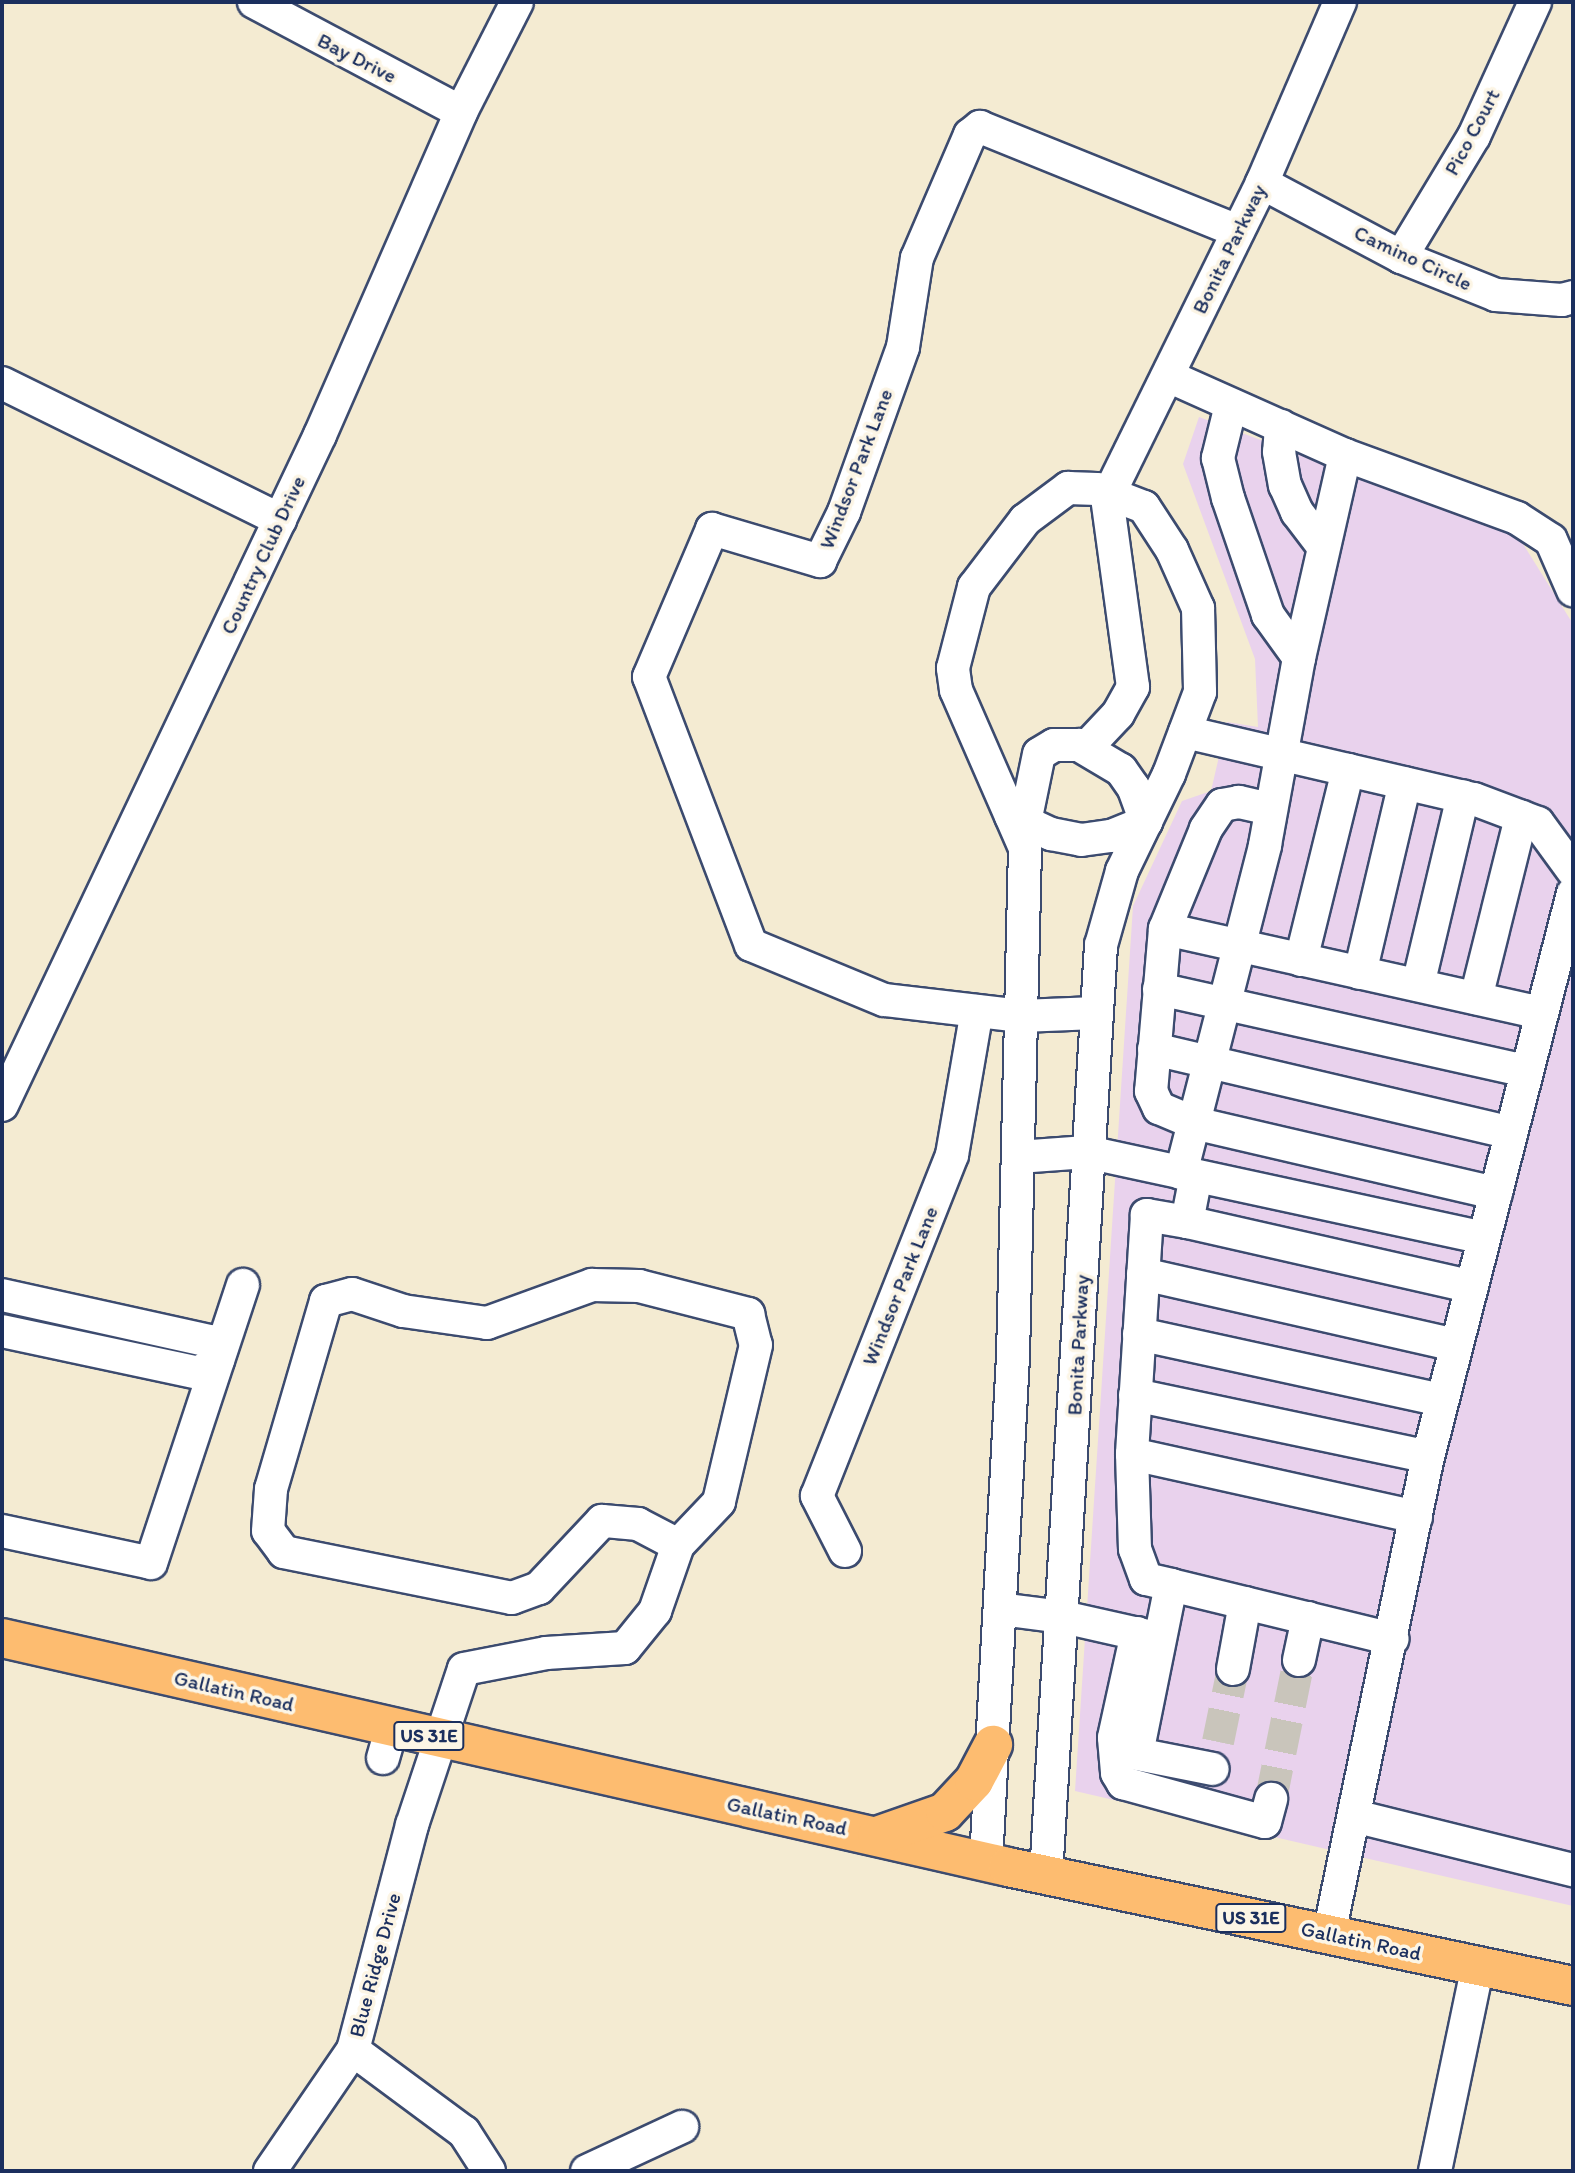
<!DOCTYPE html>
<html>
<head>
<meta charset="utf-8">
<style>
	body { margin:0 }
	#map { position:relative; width:1575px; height:2173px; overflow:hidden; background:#f4ebd2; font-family:Itim,sans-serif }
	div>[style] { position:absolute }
	.built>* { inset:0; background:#e9d2ed }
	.minor-tunnel>* { height:32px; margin-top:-16px; transform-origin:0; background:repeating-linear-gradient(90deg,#c9c5bb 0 32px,transparent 0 48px) }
	.roads { filter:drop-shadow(2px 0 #3c4b6f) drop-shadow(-2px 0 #3c4b6f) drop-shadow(0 2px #3c4b6f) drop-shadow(0 -2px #3c4b6f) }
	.minor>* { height:32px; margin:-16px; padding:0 16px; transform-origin:16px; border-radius:16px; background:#fff }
	.major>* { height:38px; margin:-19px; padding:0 19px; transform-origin:19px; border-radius:19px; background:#fdbc70 }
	span { translate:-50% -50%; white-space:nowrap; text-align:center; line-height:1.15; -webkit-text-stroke:7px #fcf5e5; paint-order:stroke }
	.shield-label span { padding:2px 5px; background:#fcf5e5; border:2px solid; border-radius:5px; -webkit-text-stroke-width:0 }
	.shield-label { font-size:19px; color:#1b2f5e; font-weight:700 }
	.street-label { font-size:21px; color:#1b2f5e }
	.frame { position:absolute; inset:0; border:4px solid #1b2f5e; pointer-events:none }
</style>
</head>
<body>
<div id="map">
	<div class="built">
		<i style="clip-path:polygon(1199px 417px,1518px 536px,1573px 624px,1573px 1906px,1075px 1791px,1133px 906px,1182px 801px,1211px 791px,1227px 722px,1258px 727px,1255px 659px,1183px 464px)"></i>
	</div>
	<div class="minor-tunnel">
		<i style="left:1218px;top:1742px;width:75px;rotate:-78.4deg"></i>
		<i style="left:1271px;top:1799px;width:142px;rotate:-78.6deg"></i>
	</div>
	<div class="roads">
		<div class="minor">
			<i style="left:254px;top:2px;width:234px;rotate:28deg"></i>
			<i style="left:1262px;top:183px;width:157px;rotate:28deg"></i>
			<i style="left:1401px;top:257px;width:102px;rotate:21.8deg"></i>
			<i style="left:1496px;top:295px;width:66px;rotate:4.3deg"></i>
			<i style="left:1562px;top:300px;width:11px;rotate:-15deg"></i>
			<i style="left:1401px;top:257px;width:141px;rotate:-58.9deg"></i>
			<i style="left:1474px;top:136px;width:147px;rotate:-65.5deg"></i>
			<i style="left:1168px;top:376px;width:194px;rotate:24.1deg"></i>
			<i style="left:1345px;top:455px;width:183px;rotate:20.1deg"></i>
			<i style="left:1517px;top:518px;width:40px;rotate:32.9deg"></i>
			<i style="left:1551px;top:540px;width:55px;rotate:66.3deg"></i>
			<i style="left:2px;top:383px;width:310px;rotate:26.2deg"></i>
			<i style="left:1231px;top:405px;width:55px;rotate:103.8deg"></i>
			<i style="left:1218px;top:458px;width:41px;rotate:76deg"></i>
			<i style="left:1228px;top:498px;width:124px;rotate:71.1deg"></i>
			<i style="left:1268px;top:615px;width:53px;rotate:54.2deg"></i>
			<i style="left:1281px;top:426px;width:26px;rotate:94deg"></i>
			<i style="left:1279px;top:452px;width:34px;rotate:80deg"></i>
			<i style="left:1285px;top:485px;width:30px;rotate:66deg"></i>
			<i style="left:1297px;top:512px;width:41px;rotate:52.9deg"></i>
			<i style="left:1110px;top:492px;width:344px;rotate:-63.8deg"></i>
			<i style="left:1262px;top:183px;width:197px;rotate:-66.7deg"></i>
			<i style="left:1185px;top:732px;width:297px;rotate:13.1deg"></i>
			<i style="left:1474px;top:799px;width:68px;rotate:20.6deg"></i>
			<i style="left:1538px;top:823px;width:59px;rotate:53.9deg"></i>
			<i style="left:1086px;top:748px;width:47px;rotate:-46.7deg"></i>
			<i style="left:1118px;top:714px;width:31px;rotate:-61deg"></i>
			<i style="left:1133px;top:687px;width:198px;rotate:-97.8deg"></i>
			<i style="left:1270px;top:809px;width:32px;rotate:-167deg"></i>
			<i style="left:1239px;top:802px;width:17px;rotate:170deg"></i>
			<i style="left:1222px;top:805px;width:29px;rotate:124deg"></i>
			<i style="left:1206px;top:829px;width:108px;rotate:112.3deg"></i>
			<i style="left:1165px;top:929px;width:163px;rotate:94.9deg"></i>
			<i style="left:1151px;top:1091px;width:19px;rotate:65deg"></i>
			<i style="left:1159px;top:1108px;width:38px;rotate:23deg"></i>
			<i style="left:1194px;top:1123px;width:310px;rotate:13.1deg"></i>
			<i style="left:1011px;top:816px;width:15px;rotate:23deg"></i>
			<i style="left:1025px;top:822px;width:29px;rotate:25deg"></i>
			<i style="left:1051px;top:834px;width:31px;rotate:11deg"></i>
			<i style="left:1081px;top:840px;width:30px;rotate:-8deg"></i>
			<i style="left:1111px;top:836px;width:38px;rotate:-22deg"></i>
			<i style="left:1146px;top:822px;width:37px;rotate:-110deg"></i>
			<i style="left:1133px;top:787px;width:21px;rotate:-125deg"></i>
			<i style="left:1121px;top:770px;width:49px;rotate:-149.2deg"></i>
			<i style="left:1079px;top:745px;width:25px;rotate:180deg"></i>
			<i style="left:1054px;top:745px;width:17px;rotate:149deg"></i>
			<i style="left:1039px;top:754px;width:69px;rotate:101.6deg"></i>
			<i style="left:1165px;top:929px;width:386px;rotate:12.6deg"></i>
			<i style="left:1301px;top:960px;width:196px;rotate:-76.1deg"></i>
			<i style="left:1360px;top:973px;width:195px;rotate:-76.7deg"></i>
			<i style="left:1418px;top:985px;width:194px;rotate:-76.6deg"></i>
			<i style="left:1159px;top:989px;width:377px;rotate:12.6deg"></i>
			<i style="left:1476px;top:998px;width:187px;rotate:-76deg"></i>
			<i style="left:1096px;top:1013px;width:75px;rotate:177.7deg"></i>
			<i style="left:1021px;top:1016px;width:138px;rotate:-173.3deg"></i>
			<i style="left:884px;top:1000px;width:144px;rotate:-157.5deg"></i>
			<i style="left:751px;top:945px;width:287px;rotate:-110.8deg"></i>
			<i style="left:649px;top:677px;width:161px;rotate:-66.9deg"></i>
			<i style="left:712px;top:529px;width:113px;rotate:16.5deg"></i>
			<i style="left:820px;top:561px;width:55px;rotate:-63.9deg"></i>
			<i style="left:844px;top:512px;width:175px;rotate:-70.3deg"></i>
			<i style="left:903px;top:347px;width:90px;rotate:-81.1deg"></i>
			<i style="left:917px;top:258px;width:134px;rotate:-66.7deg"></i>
			<i style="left:970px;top:135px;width:13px;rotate:-39deg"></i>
			<i style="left:980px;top:127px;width:278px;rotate:22deg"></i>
			<i style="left:1154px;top:1049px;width:367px;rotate:13.2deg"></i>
			<i style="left:2px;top:1105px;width:742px;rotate:-64.61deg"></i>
			<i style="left:320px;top:435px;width:352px;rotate:-66.4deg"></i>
			<i style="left:461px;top:112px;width:123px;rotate:-63deg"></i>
			<i style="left:1018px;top:1157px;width:69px;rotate:-4.1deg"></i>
			<i style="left:1087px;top:1152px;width:406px;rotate:12.2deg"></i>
			<i style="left:1181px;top:1173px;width:339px;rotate:-75.6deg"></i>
			<i style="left:1265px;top:845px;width:190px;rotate:-79.7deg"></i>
			<i style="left:1299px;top:658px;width:208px;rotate:-77.2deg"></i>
			<i style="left:1196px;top:1176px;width:47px;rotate:101.1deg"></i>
			<i style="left:1187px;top:1222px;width:41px;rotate:-170.1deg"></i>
			<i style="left:1147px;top:1215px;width:239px;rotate:93.6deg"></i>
			<i style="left:1132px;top:1454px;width:95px;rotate:88.2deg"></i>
			<i style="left:1135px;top:1549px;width:32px;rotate:70deg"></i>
			<i style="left:1146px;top:1579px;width:26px;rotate:13deg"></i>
			<i style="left:1171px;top:1585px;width:172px;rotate:101.4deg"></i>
			<i style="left:1137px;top:1754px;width:77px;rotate:11.2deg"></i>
			<i style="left:1187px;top:1222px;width:292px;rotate:12.8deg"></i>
			<i style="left:1143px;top:1274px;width:321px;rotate:12.8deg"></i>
			<i style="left:2px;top:1295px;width:212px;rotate:12.5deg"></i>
			<i style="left:209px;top:1341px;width:21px;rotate:65deg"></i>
			<i style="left:218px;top:1360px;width:23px;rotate:146deg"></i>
			<i style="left:199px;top:1373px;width:201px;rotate:-168deg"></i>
			<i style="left:1139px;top:1334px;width:310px;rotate:12.3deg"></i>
			<i style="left:1135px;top:1395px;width:299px;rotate:11.9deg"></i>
			<i style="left:1132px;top:1454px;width:291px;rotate:12.5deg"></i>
			<i style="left:2px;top:1531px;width:152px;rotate:12.1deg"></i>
			<i style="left:151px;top:1563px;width:293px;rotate:-71.7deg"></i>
			<i style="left:845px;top:1551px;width:62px;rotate:-117deg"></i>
			<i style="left:817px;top:1496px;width:367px;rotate:-68.4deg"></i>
			<i style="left:952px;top:1155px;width:146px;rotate:-80.2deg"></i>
			<i style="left:1171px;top:1585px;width:228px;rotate:13.7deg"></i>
			<i style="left:1000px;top:1609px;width:64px;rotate:7.2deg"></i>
			<i style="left:1063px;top:1617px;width:95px;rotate:12.7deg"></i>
			<i style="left:1137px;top:1633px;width:107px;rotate:102.4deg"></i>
			<i style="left:1114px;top:1738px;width:35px;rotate:85deg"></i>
			<i style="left:1117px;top:1773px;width:12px;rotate:59deg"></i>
			<i style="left:1123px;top:1783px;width:147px;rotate:15.4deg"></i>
			<i style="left:1265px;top:1822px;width:24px;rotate:-75deg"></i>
			<i style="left:1299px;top:1660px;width:43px;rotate:-77.9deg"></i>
			<i style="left:1233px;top:1669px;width:67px;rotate:-79.7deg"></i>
			<i style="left:383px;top:1758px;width:32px;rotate:-74deg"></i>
			<i style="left:1354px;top:1816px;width:226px;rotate:13.9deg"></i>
			<i style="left:986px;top:1862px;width:506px;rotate:-86.94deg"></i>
			<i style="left:1013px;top:1357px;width:509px;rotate:-88.65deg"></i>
			<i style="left:1025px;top:848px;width:172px;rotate:-113.6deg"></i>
			<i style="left:956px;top:690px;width:22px;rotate:-98deg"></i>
			<i style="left:953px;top:668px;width:84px;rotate:-75.5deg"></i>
			<i style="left:974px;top:587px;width:84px;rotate:-52.7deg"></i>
			<i style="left:1025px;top:520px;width:54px;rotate:-36.7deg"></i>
			<i style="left:1068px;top:488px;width:29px;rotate:2deg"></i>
			<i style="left:1097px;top:489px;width:50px;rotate:21deg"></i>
			<i style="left:1144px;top:507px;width:51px;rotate:56.9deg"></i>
			<i style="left:1172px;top:550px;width:64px;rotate:65.9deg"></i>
			<i style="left:1198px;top:608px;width:84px;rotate:88.6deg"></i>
			<i style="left:1200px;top:692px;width:88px;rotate:110.7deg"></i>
			<i style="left:1169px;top:774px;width:108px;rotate:115.9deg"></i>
			<i style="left:1122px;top:871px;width:77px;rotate:105.8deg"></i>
			<i style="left:1101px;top:945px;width:932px;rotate:93.38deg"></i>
			<i style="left:1329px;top:1934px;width:487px;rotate:-78.3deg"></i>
			<i style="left:1428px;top:1457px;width:582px;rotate:-75.58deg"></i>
			<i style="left:353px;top:2050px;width:138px;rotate:36.5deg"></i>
			<i style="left:464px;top:2132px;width:46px;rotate:57.3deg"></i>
			<i style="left:270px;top:2171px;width:147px;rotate:-55.6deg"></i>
			<i style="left:353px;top:2050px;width:233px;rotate:-75.3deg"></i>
			<i style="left:412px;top:1825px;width:164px;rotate:-71.6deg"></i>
			<i style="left:464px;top:1669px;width:84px;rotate:-11deg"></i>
			<i style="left:546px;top:1653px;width:79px;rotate:-3.6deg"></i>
			<i style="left:625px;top:1648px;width:48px;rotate:-51deg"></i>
			<i style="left:655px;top:1611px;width:70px;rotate:-70.8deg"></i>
			<i style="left:678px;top:1545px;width:45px;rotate:-152.3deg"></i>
			<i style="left:638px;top:1524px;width:36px;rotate:-175deg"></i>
			<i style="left:602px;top:1521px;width:92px;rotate:133.2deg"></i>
			<i style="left:539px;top:1588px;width:29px;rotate:160deg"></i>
			<i style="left:512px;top:1598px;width:233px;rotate:-168.6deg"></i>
			<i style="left:284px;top:1552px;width:26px;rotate:-127deg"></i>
			<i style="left:268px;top:1531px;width:42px;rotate:-85.9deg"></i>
			<i style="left:271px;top:1489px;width:196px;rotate:-73.7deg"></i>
			<i style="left:326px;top:1301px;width:27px;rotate:-15deg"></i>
			<i style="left:352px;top:1294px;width:54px;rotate:18.4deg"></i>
			<i style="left:403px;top:1311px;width:85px;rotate:8.1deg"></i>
			<i style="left:487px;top:1323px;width:112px;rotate:-19.9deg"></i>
			<i style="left:592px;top:1285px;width:47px;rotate:1.2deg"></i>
			<i style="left:639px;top:1286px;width:113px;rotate:14.4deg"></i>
			<i style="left:748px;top:1314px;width:32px;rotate:76deg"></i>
			<i style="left:756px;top:1345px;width:161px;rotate:103.3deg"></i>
			<i style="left:719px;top:1502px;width:59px;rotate:133.6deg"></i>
			<i style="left:587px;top:2171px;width:105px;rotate:-24.9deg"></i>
			<i style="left:1435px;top:2171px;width:209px;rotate:-78.2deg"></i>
		</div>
		<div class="major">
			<i style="left:2px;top:1638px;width:1032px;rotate:12.82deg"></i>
			<i style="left:1008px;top:1867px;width:577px;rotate:11.89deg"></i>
			<i style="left:877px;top:1836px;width:72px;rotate:-19.4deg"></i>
			<i style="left:945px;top:1812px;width:42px;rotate:-46.9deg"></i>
			<i style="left:974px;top:1781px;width:41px;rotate:-62.2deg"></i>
		</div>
	</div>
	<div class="shield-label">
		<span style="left:429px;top:1736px">US 31E</span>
		<span style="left:1251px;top:1918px">US 31E</span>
	</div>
	<div class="street-label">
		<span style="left:357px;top:58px;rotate:27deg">Bay Drive</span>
		<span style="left:1472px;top:132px;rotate:-62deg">Pico Court</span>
		<span style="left:1229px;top:249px;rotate:-64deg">Bonita Parkway</span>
		<span style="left:1413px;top:258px;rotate:25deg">Camino Circle</span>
		<span style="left:856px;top:469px;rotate:-69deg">Windsor Park Lane</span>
		<span style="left:263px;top:555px;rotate:-65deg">Country Club Drive</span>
		<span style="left:900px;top:1286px;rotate:-68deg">Windsor Park Lane</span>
		<span style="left:1078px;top:1345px;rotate:-87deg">Bonita Parkway</span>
		<span style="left:234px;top:1691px;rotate:13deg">Gallatin Road</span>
		<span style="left:787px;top:1816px;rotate:12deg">Gallatin Road</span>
		<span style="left:1361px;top:1941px;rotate:12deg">Gallatin Road</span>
		<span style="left:375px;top:1965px;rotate:-75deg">Blue Ridge Drive</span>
	</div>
	<div class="frame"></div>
</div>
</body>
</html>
